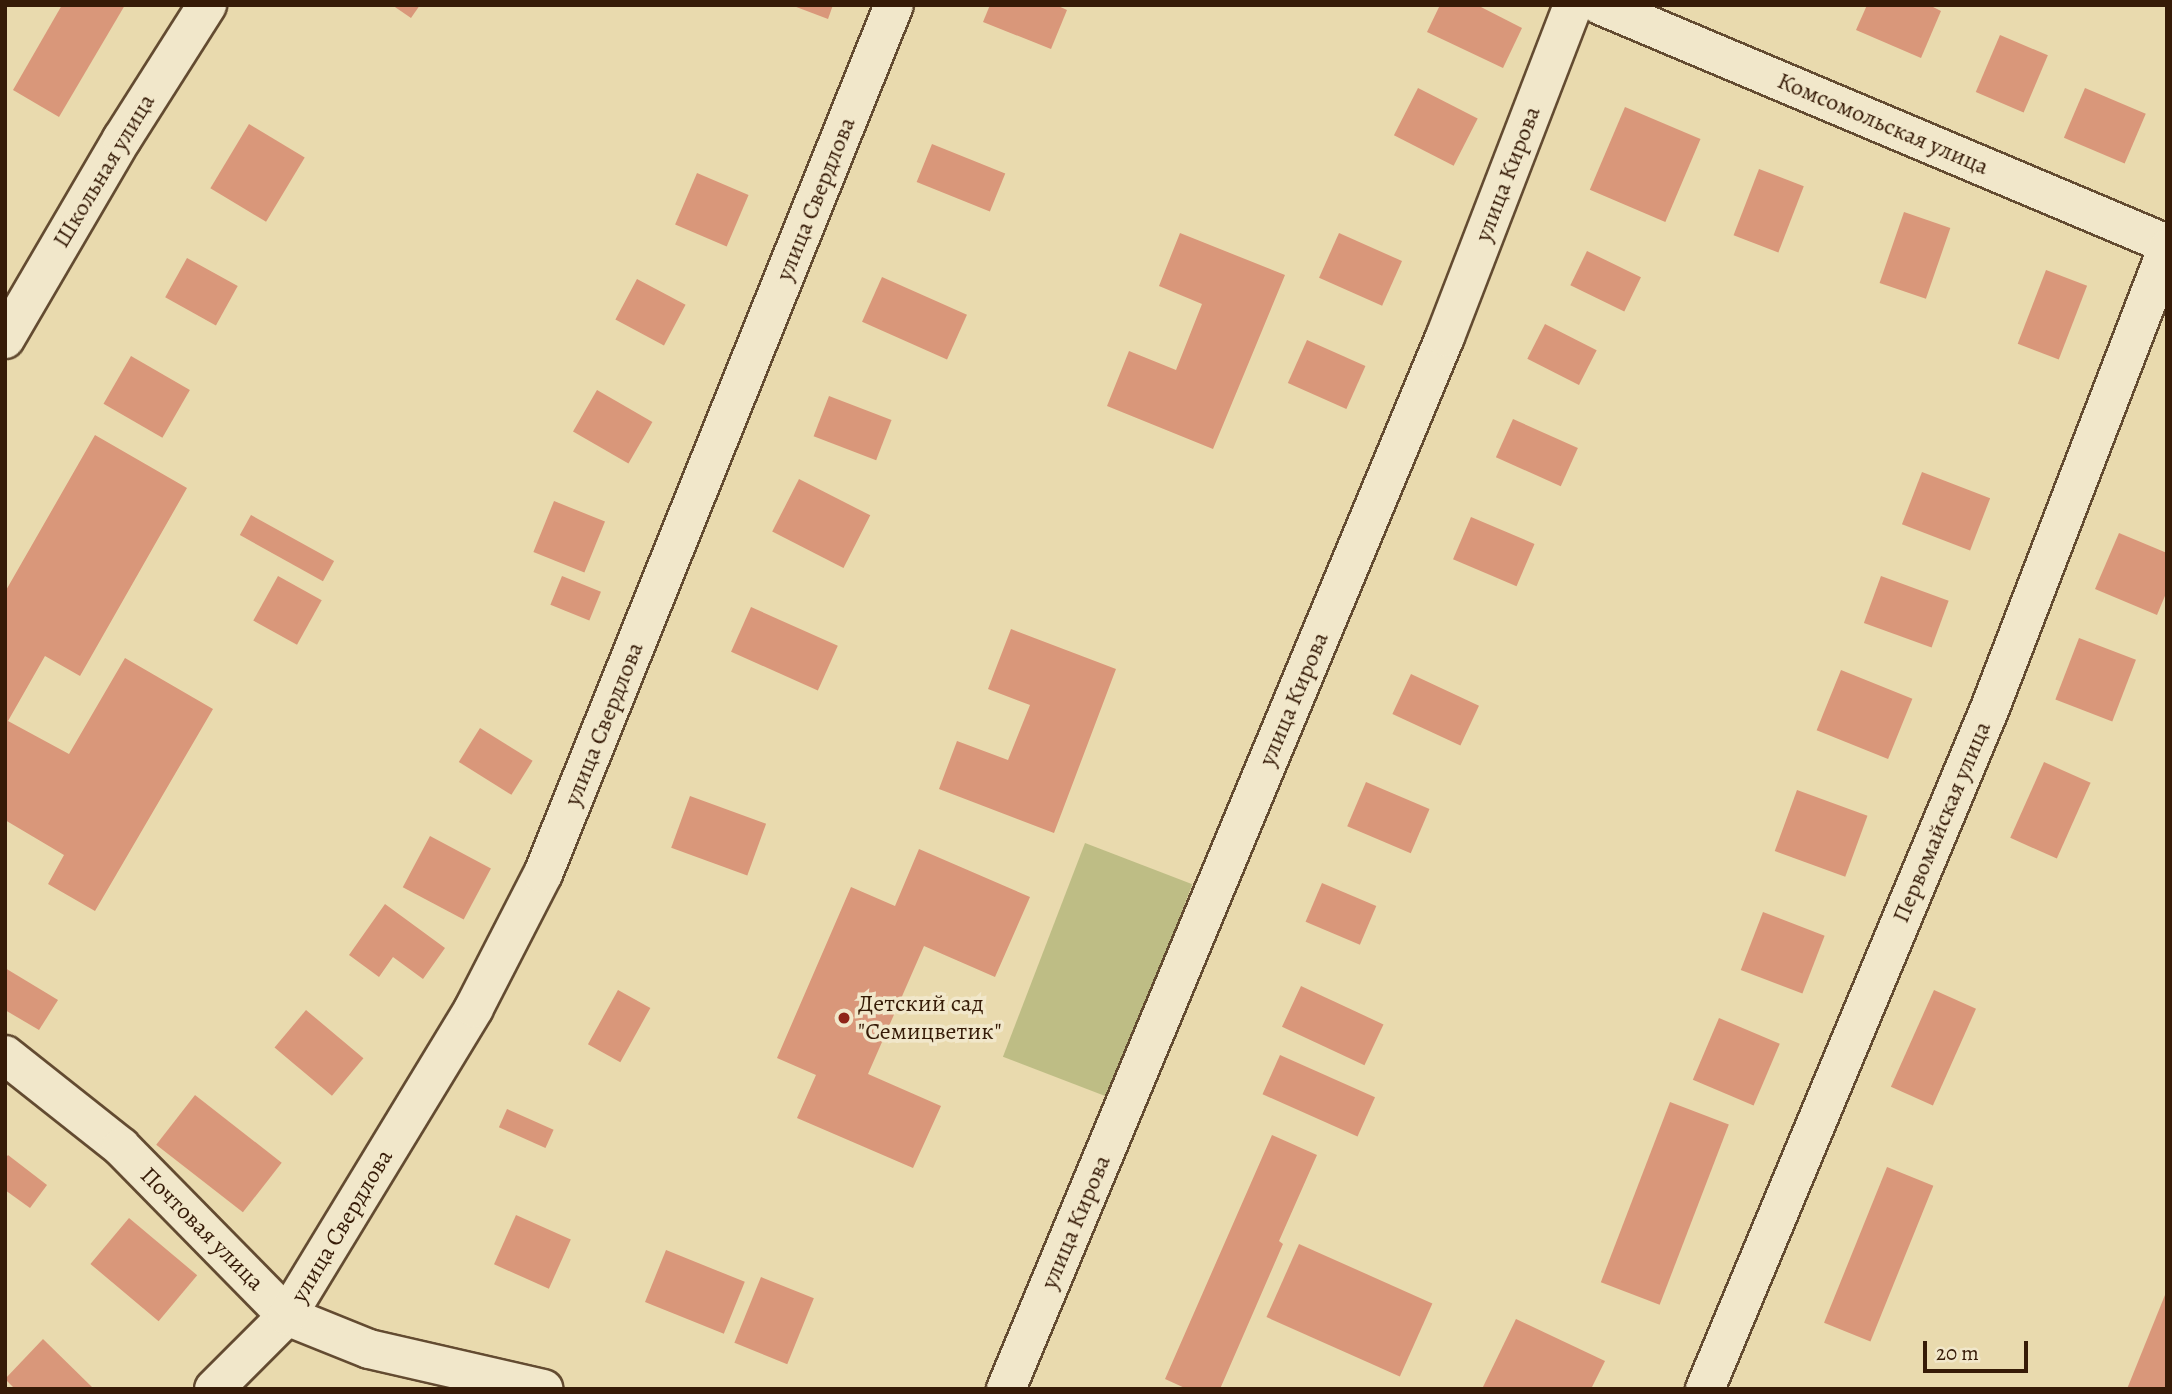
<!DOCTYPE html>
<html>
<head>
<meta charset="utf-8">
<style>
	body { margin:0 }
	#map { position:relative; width:2172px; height:1394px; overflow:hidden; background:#e9daae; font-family:Alegreya,serif }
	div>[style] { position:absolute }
	.green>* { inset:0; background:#bebd85; transform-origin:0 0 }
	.building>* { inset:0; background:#d9977a; transform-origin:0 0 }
	.roads { filter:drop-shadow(2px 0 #634b31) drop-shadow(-2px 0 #634b31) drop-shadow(0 2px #634b31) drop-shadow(0 -2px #634b31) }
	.minor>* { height:38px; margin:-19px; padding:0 19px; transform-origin:19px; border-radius:19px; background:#f1e7ca }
	.dots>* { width:19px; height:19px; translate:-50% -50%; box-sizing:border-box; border:4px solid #f1e7ca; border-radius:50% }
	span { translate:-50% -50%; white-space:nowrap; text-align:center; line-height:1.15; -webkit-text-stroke:7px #f1e7ca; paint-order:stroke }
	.street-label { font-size:24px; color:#361b07 }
	.poi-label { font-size:24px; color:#361b07 }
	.left { translate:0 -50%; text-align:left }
	.frame { position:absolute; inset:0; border:7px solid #361b07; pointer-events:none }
	.scale { position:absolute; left:1923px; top:1341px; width:105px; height:32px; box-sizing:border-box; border:4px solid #361b07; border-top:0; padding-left:9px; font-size:21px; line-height:24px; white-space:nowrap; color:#361b07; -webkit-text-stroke:5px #f1e7ca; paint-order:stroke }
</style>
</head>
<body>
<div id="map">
	<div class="green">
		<i style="left:1085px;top:843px;width:115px;height:229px;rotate:21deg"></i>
	</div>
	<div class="building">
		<i style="clip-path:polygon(62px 5px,125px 5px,59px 117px,13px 90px)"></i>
		<i style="clip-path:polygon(392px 5px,420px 5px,411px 18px)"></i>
		<i style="clip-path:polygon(791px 5px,833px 5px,828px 19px)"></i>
		<i style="clip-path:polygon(990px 5px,1056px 5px,1067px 10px,1051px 49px,983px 22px)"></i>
		<i style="clip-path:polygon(1440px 5px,1477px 5px,1522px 28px,1503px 68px,1427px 32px)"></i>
		<i style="clip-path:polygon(1867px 5px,1929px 5px,1941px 11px,1921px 58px,1856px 30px)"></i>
		<i style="left:2000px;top:35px;width:52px;height:62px;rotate:23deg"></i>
		<i style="left:1418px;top:88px;width:67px;height:53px;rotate:27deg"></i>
		<i style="left:2085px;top:88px;width:66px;height:54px;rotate:23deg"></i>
		<i style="left:1625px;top:107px;width:82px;height:90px;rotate:23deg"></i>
		<i style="left:249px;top:124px;width:65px;height:75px;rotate:31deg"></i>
		<i style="left:932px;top:144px;width:79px;height:41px;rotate:22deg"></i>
		<i style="left:1759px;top:169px;width:48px;height:71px;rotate:21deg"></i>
		<i style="left:697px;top:173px;width:56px;height:56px;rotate:23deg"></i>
		<i style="left:1904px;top:212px;width:49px;height:75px;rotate:19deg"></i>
		<i style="clip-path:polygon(1180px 233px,1285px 275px,1213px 449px,1107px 406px,1129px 351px,1176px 370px,1202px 304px,1159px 286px)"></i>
		<i style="left:1339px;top:233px;width:69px;height:49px;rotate:24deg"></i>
		<i style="left:1587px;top:251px;width:60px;height:38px;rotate:26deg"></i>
		<i style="left:187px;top:258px;width:58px;height:45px;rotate:29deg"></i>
		<i style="left:2046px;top:270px;width:44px;height:79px;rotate:21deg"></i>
		<i style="left:882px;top:277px;width:93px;height:49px;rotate:24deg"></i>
		<i style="left:637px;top:279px;width:55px;height:46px;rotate:28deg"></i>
		<i style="left:1545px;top:324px;width:58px;height:39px;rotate:27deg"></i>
		<i style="left:1307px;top:340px;width:64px;height:47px;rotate:24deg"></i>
		<i style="left:131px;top:356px;width:68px;height:55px;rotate:30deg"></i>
		<i style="left:597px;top:390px;width:64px;height:48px;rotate:30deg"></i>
		<i style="left:829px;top:396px;width:67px;height:43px;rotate:21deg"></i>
		<i style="left:1513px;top:419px;width:71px;height:42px;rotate:24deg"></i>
		<i style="clip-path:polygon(95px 435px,187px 488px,80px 676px,45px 656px,8px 721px,69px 754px,125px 658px,213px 709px,95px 911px,48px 884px,64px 855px,5px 820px,5px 592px)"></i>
		<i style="left:1922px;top:472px;width:73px;height:56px;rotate:21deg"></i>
		<i style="left:799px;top:479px;width:80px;height:59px;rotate:27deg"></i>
		<i style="left:554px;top:501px;width:55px;height:55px;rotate:22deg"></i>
		<i style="left:251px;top:515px;width:95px;height:23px;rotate:29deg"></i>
		<i style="left:1471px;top:517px;width:69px;height:46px;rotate:23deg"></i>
		<i style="clip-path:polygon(2119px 533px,2167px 553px,2167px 591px,2157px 615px,2095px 589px)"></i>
		<i style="left:278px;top:576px;width:50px;height:51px;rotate:29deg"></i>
		<i style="left:562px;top:576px;width:42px;height:31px;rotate:22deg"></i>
		<i style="left:1881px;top:576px;width:72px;height:50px;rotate:20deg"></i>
		<i style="left:751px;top:607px;width:95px;height:49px;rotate:24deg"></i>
		<i style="clip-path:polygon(1011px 629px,1116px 669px,1054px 833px,939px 789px,957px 741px,1008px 760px,1030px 705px,988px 689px)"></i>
		<i style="left:2079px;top:638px;width:61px;height:66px;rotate:21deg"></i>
		<i style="left:1841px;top:670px;width:77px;height:65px;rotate:22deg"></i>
		<i style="left:1411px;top:674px;width:75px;height:44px;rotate:25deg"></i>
		<i style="left:480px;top:728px;width:62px;height:40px;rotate:32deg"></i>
		<i style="left:2044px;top:762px;width:51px;height:83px;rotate:24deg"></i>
		<i style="left:1366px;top:782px;width:69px;height:48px;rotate:23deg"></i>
		<i style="left:1797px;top:790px;width:75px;height:65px;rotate:20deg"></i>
		<i style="left:690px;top:796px;width:81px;height:55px;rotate:20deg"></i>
		<i style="left:430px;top:836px;width:69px;height:58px;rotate:28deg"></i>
		<i style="clip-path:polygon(919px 849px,1030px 897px,995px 977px,924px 946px,868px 1074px,941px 1106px,913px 1168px,797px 1118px,816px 1075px,777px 1058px,851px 887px,895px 906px)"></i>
		<i style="left:1322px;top:883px;width:59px;height:42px;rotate:23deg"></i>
		<i style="clip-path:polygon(385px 904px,445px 948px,423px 979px,393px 957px,379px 977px,349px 955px)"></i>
		<i style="left:1763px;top:912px;width:66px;height:62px;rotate:21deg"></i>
		<i style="clip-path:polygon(5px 968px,58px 1000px,39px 1030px,5px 1010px)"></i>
		<i style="left:1301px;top:986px;width:91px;height:45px;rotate:25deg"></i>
		<i style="left:618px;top:990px;width:37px;height:62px;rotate:29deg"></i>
		<i style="left:1934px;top:990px;width:46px;height:106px;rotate:24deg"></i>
		<i style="left:306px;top:1010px;width:75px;height:49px;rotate:40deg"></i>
		<i style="left:1719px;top:1018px;width:66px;height:67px;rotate:23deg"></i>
		<i style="left:1280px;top:1055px;width:104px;height:43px;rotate:24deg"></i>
		<i style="left:195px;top:1095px;width:110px;height:63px;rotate:38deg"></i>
		<i style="left:1670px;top:1102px;width:63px;height:193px;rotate:21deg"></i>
		<i style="left:507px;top:1109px;width:51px;height:20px;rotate:24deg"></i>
		<i style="clip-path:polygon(1272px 1135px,1317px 1155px,1279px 1241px,1283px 1244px,1220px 1389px,1187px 1389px,1165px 1379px)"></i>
		<i style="clip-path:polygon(8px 1155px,47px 1185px,30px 1208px,5px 1190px,5px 1159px)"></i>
		<i style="left:1887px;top:1167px;width:50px;height:168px;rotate:22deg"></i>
		<i style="left:516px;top:1215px;width:60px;height:54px;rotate:24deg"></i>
		<i style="left:129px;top:1218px;width:89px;height:60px;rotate:40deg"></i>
		<i style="left:1299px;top:1244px;width:146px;height:80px;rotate:24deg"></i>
		<i style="left:666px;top:1250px;width:85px;height:56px;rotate:22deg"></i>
		<i style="left:761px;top:1277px;width:57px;height:71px;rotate:22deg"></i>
		<i style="clip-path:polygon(2167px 1290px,2167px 1389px,2127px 1389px)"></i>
		<i style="clip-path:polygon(1516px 1319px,1605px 1361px,1591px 1389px,1482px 1389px)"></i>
		<i style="clip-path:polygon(43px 1339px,94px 1389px,15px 1389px,5px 1379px)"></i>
	</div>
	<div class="roads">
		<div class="minor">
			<i style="left:1600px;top:5px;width:615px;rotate:22.86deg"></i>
			<i style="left:5px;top:339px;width:232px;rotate:-59.7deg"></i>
			<i style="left:122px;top:139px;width:159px;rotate:-57.6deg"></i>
			<i style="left:5px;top:1055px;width:148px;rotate:38.4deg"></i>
			<i style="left:121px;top:1147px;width:237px;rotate:45.5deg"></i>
			<i style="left:287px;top:1316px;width:88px;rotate:21.9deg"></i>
			<i style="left:369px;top:1349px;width:179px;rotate:12.9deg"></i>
			<i style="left:214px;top:1389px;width:103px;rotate:-45deg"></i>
			<i style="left:287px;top:1316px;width:360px;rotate:-58.7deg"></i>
			<i style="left:474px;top:1008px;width:151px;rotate:-62.8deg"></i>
			<i style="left:543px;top:874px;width:937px;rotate:-68.01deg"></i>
			<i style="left:1006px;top:1389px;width:1140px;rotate:-67.35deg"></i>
			<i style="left:1445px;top:337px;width:356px;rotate:-68.9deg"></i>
			<i style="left:1705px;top:1389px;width:738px;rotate:-67.29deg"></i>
			<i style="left:1990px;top:708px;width:492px;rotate:-68.9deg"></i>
		</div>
	</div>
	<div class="dots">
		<i style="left:844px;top:1018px;background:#8f2418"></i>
	</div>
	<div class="street-label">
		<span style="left:1883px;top:124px;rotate:23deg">Комсомольская улица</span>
		<span style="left:104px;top:171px;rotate:-59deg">Школьная улица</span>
		<span style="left:1508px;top:174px;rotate:-69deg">улица Кирова</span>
		<span style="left:816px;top:199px;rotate:-68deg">улица Свердлова</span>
		<span style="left:1294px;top:699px;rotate:-67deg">улица Кирова</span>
		<span style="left:604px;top:724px;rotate:-68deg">улица Свердлова</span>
		<span style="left:1942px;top:822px;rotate:-67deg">Первомайская улица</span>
		<span style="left:1076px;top:1222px;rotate:-67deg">улица Кирова</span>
		<span style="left:342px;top:1226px;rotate:-59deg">улица Свердлова</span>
		<span style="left:202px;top:1229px;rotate:45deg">Почтовая улица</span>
	</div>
	<div class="poi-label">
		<span class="left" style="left:858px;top:1018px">Детский сад<br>"Семицветик"</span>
	</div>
	<div class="frame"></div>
	<div class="scale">20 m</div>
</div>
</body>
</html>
